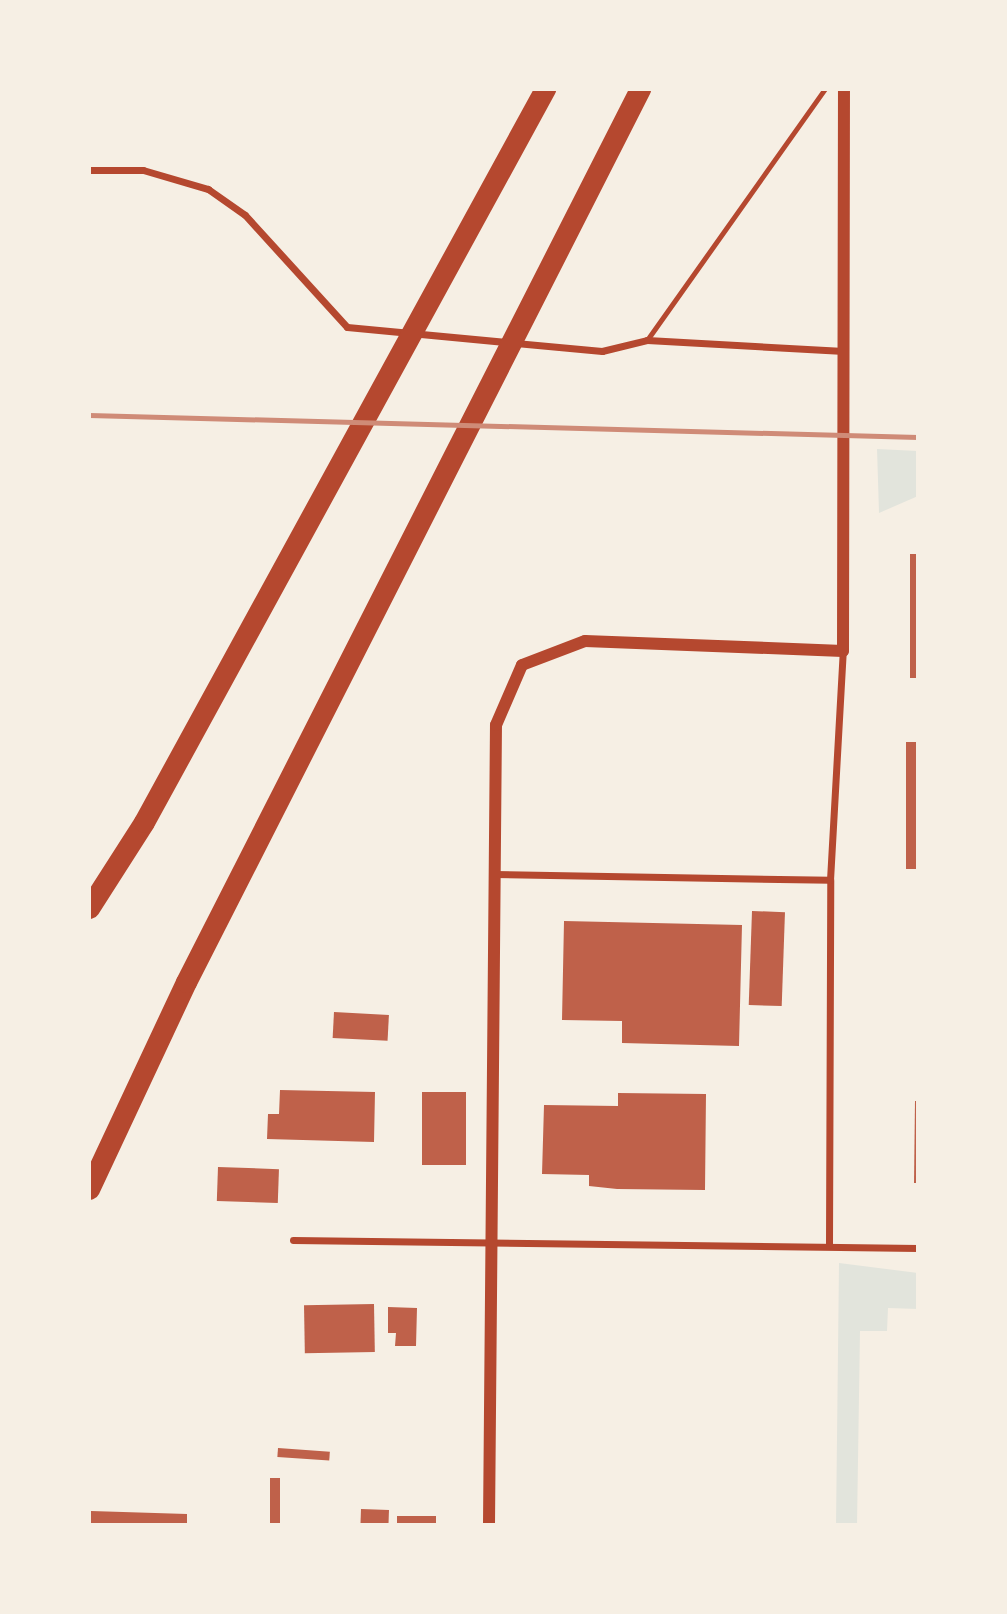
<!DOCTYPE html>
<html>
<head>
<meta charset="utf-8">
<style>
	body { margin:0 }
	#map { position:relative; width:1007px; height:1614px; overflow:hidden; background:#f6efe4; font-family:"Alegreya Sans",sans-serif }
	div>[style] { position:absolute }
	.green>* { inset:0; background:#e2e4dc }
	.building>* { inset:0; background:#bf614a; transform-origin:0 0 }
	.service>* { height:5px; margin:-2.5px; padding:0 2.5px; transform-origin:2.5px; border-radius:2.5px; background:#b5482f }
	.minor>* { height:7px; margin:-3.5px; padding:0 3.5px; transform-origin:3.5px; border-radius:3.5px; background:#b5482f }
	.tertiary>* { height:12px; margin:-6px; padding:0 6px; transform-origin:6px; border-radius:6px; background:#b5482f }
	.motorway>* { height:21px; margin:-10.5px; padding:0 10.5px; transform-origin:10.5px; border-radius:10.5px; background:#b5482f }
	.rail>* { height:5px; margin:-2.5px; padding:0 2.5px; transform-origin:2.5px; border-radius:2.5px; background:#cf8b77 }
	span { translate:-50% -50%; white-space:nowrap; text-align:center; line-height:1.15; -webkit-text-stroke:7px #f6efe4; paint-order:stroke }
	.frame { position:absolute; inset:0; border:91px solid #f6efe4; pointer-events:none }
</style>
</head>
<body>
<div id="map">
	<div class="green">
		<i style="clip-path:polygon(877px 449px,918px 451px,918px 496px,879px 513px)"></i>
		<i style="clip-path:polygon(839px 1263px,918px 1273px,918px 1309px,888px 1308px,887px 1331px,860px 1331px,857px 1525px,836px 1525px)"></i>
	</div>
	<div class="building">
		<i style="left:910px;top:554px;width:8px;height:124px"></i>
		<i style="left:906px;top:742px;width:12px;height:127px"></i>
		<i style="left:752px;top:911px;width:33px;height:94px;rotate:2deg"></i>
		<i style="clip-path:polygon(564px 921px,742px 925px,739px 1046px,622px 1043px,622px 1021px,562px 1020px)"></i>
		<i style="left:334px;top:1012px;width:55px;height:26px;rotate:3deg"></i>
		<i style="clip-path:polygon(280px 1090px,375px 1092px,374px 1142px,267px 1139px,268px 1114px,279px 1114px)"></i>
		<i style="left:422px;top:1092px;width:44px;height:73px"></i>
		<i style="clip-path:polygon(618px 1093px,706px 1094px,705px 1190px,617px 1189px,589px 1186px,589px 1175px,542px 1174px,544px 1105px,618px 1106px)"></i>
		<i style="clip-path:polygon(915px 1101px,918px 1101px,918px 1183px,914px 1183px)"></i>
		<i style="left:218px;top:1167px;width:61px;height:34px;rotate:2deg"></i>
		<i style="left:374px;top:1304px;width:48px;height:70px;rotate:89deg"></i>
		<i style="clip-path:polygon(388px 1307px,417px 1308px,416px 1346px,395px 1346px,396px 1333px,388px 1333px)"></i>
		<i style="left:278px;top:1448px;width:52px;height:9px;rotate:4deg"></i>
		<i style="left:270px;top:1478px;width:10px;height:47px"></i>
		<i style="left:361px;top:1509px;width:28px;height:16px;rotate:2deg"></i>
		<i style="clip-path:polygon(91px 1511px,187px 1514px,187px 1525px,91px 1525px)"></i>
		<i style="left:397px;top:1516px;width:39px;height:9px"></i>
	</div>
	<div class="service">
		<i style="left:647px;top:340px;width:308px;rotate:-54.7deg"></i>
	</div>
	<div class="minor">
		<i style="left:89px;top:170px;width:54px"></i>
		<i style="left:143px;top:170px;width:68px;rotate:16.3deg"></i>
		<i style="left:208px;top:189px;width:45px;rotate:35.1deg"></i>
		<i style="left:245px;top:215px;width:151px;rotate:47.7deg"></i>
		<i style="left:347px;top:327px;width:256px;rotate:5.4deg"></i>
		<i style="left:602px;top:351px;width:46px;rotate:-13.7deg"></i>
		<i style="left:647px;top:340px;width:197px;rotate:3.2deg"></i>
		<i style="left:494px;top:874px;width:336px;rotate:1deg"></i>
		<i style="left:293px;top:1240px;width:625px;rotate:0.73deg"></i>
		<i style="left:829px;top:1245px;width:365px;rotate:-89.8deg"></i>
		<i style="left:830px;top:880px;width:229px;rotate:-86.8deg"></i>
	</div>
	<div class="tertiary">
		<i style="left:489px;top:1525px;width:800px;rotate:-89.5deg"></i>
		<i style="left:496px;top:725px;width:65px;rotate:-66.6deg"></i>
		<i style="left:522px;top:665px;width:67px;rotate:-20.9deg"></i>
		<i style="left:585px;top:641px;width:258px;rotate:2.2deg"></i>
		<i style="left:843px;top:651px;width:562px;rotate:-89.9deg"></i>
	</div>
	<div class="motorway">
		<i style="left:89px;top:908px;width:102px;rotate:-57.4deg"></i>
		<i style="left:144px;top:822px;width:836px;rotate:-61.32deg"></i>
		<i style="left:89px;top:1189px;width:229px;rotate:-64.9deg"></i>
		<i style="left:186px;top:982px;width:1002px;rotate:-63.05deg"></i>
	</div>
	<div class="rail">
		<i style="left:89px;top:415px;width:829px;rotate:1.52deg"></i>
	</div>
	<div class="frame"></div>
</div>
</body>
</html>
